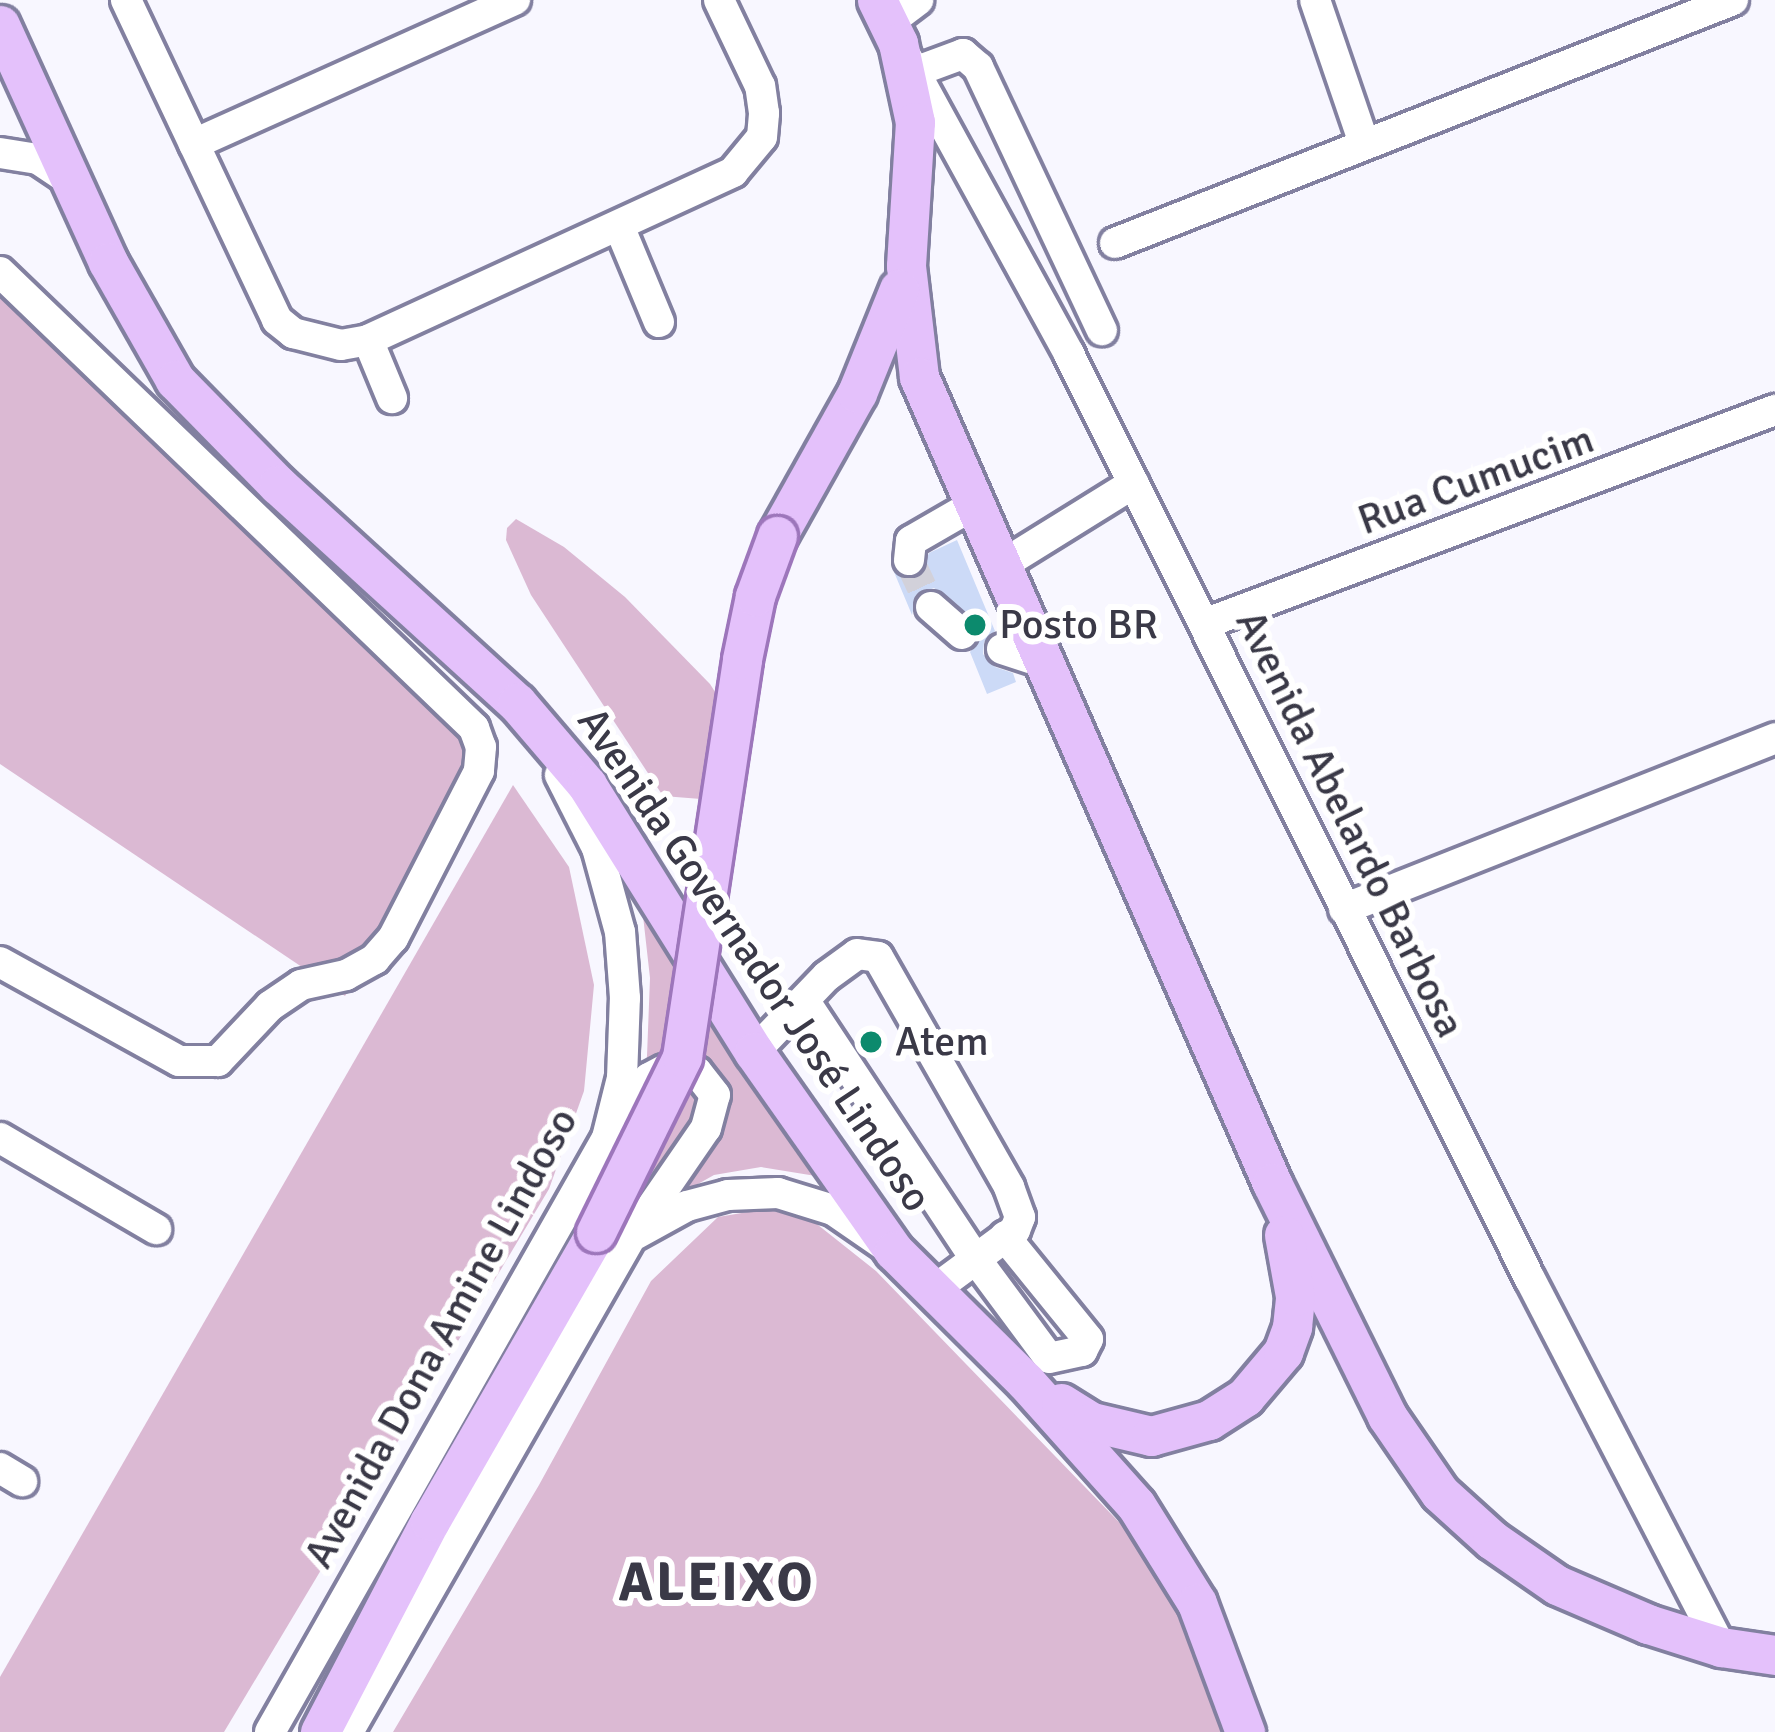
<!DOCTYPE html>
<html>
<head>
<meta charset="utf-8">
<style>
	body { margin:0 }
	#map { position:relative; width:1775px; height:1732px; overflow:hidden; background:#f8f7ff; font-family:Signika,sans-serif }
	div>[style] { position:absolute }
	.green>* { inset:0; background:#dbb9d3 }
	.building>* { inset:0; background:#ccdaf7 }
	.minor-tunnel>* { height:30px; margin-top:-15px; transform-origin:0; background:repeating-linear-gradient(90deg,#d2d1da 0 30px,transparent 0 45px) }
	.roads { filter:drop-shadow(3px 0 #8280a0) drop-shadow(-3px 0 #8280a0) drop-shadow(0 3px #8280a0) drop-shadow(0 -3px #8280a0) }
	.minor>* { height:30px; margin:-15px; padding:0 15px; transform-origin:15px; border-radius:15px; background:#fff }
	.major>* { height:39px; margin:-19.5px; padding:0 19.5px; transform-origin:19.5px; border-radius:19.5px; background:#e4c1fb }
	.bridges { filter:drop-shadow(3px 0 #9d76bb) drop-shadow(-3px 0 #9d76bb) drop-shadow(0 3px #9d76bb) drop-shadow(0 -3px #9d76bb) }
	.major-bridge>* { height:39px; margin:-19.5px; padding:0 19.5px; transform-origin:19.5px; border-radius:19.5px; background:#e4c1fb }
	.dots>* { width:33px; height:33px; translate:-50% -50%; box-sizing:border-box; border:6px solid #fff; border-radius:50% }
	span { translate:-50% -50%; white-space:nowrap; text-align:center; line-height:1.15; -webkit-text-stroke:12px #fff; paint-order:stroke }
	.street-label { font-size:42px; color:#3a3947 }
	.poi-label { font-size:42px; color:#3a3947 }
	.left { translate:0 -50%; text-align:left }
	.district-label { font-size:54px; color:#3a3947; font-weight:700; letter-spacing:3px }
</style>
</head>
<body>
<div id="map">
	<div class="green">
		<i style="clip-path:polygon(0 265px,485px 724px,498px 761px,345px 996px,0 764px)"></i>
		<i style="clip-path:polygon(516px 519px,564px 547px,625px 597px,710px 684px,731px 717px,735px 777px,701px 799px,663px 796px,531px 595px,506px 540px,507px 528px)"></i>
		<i style="clip-path:polygon(513px 785px,569px 867px,594px 985px,584px 1091px,549px 1189px,224px 1732px,0 1732px,0 1677px)"></i>
		<i style="clip-path:polygon(642px 907px,822px 1177px,761px 1167px,714px 1175px,657px 1207px,345px 1732px,298px 1732px,603px 1203px,634px 1132px,647px 1056px,650px 978px)"></i>
		<i style="clip-path:polygon(766px 1209px,813px 1221px,876px 1271px,1146px 1550px,1205px 1662px,1224px 1732px,393px 1732px,539px 1485px,651px 1281px,718px 1217px)"></i>
	</div>
	<div class="building">
		<i style="clip-path:polygon(957px 540px,995px 631px,984px 642px,983px 654px,995px 667px,1013px 673px,1016px 682px,987px 694px,970px 652px,981px 637px,976px 620px,934px 588px,916px 595px,912px 615px,894px 572px,906px 579px,918px 577px,929px 553px)"></i>
	</div>
	<div class="minor-tunnel">
		<i style="left:909px;top:560px;width:52px;rotate:64.9deg"></i>
	</div>
	<div class="roads">
		<div class="minor">
			<i style="left:126px;top:0;width:354px;rotate:64.7deg"></i>
			<i style="left:277px;top:320px;width:21px;rotate:39deg"></i>
			<i style="left:293px;top:333px;width:49px;rotate:14deg"></i>
			<i style="left:341px;top:345px;width:27px;rotate:-10deg"></i>
			<i style="left:368px;top:340px;width:402px;rotate:-24.7deg"></i>
			<i style="left:733px;top:172px;width:45px;rotate:-50.4deg"></i>
			<i style="left:762px;top:137px;width:24px;rotate:-85deg"></i>
			<i style="left:764px;top:113px;width:27px;rotate:-98deg"></i>
			<i style="left:760px;top:86px;width:95px;rotate:-115.5deg"></i>
			<i style="left:1315px;top:0;width:151px;rotate:71.1deg"></i>
			<i style="left:888px;top:23px;width:38px;rotate:-37deg"></i>
			<i style="left:906px;top:56px;width:340px;rotate:61.3deg"></i>
			<i style="left:1069px;top:354px;width:1034px;rotate:63.51deg"></i>
			<i style="left:1530px;top:1279px;width:415px;rotate:62.6deg"></i>
			<i style="left:917px;top:71px;width:49px;rotate:-20.3deg"></i>
			<i style="left:963px;top:54px;width:20px;rotate:41deg"></i>
			<i style="left:978px;top:67px;width:291px;rotate:64.8deg"></i>
			<i style="left:194px;top:144px;width:352px;rotate:-24.2deg"></i>
			<i style="left:0;top:153px;width:38px;rotate:9deg"></i>
			<i style="left:38px;top:159px;width:40px;rotate:34deg"></i>
			<i style="left:619px;top:226px;width:104px;rotate:67.4deg"></i>
			<i style="left:1115px;top:243px;width:664px;rotate:-21.46deg"></i>
			<i style="left:0;top:272px;width:658px;rotate:43.89deg"></i>
			<i style="left:474px;top:728px;width:20px;rotate:70deg"></i>
			<i style="left:481px;top:747px;width:24px;rotate:95deg"></i>
			<i style="left:479px;top:771px;width:188px;rotate:117.2deg"></i>
			<i style="left:393px;top:938px;width:28px;rotate:131deg"></i>
			<i style="left:375px;top:959px;width:33px;rotate:151deg"></i>
			<i style="left:346px;top:975px;width:46px;rotate:167.5deg"></i>
			<i style="left:301px;top:985px;width:37px;rotate:146deg"></i>
			<i style="left:270px;top:1006px;width:76px;rotate:133.4deg"></i>
			<i style="left:218px;top:1061px;width:39px;rotate:180deg"></i>
			<i style="left:179px;top:1061px;width:205px;rotate:-151.1deg"></i>
			<i style="left:368px;top:340px;width:63px;rotate:67.5deg"></i>
			<i style="left:909px;top:560px;width:19px;rotate:-84deg"></i>
			<i style="left:911px;top:541px;width:74px;rotate:-30deg"></i>
			<i style="left:1002px;top:565px;width:155px;rotate:-31.8deg"></i>
			<i style="left:931px;top:607px;width:41px;rotate:41.1deg"></i>
			<i style="left:1204px;top:624px;width:610px;rotate:-20.55deg"></i>
			<i style="left:1002px;top:649px;width:45px;rotate:18deg"></i>
			<i style="left:1344px;top:909px;width:464px;rotate:-21.6deg"></i>
			<i style="left:806px;top:1003px;width:306px;rotate:56.5deg"></i>
			<i style="left:975px;top:1258px;width:124px;rotate:53.5deg"></i>
			<i style="left:1049px;top:1358px;width:34px;rotate:-12deg"></i>
			<i style="left:1082px;top:1351px;width:13px;rotate:-63deg"></i>
			<i style="left:1088px;top:1339px;width:132px;rotate:-129.1deg"></i>
			<i style="left:754px;top:1052px;width:105px;rotate:-46.2deg"></i>
			<i style="left:827px;top:976px;width:37px;rotate:-36deg"></i>
			<i style="left:857px;top:954px;width:21px;rotate:8deg"></i>
			<i style="left:878px;top:957px;width:265px;rotate:60.3deg"></i>
			<i style="left:1009px;top:1187px;width:32px;rotate:70deg"></i>
			<i style="left:1020px;top:1217px;width:14px;rotate:111deg"></i>
			<i style="left:1015px;top:1230px;width:101px;rotate:143.5deg"></i>
			<i style="left:0;top:1138px;width:181px;rotate:30.3deg"></i>
			<i style="left:636px;top:1234px;width:58px;rotate:-28.8deg"></i>
			<i style="left:687px;top:1206px;width:42px;rotate:-15deg"></i>
			<i style="left:728px;top:1195px;width:50px;rotate:-2.3deg"></i>
			<i style="left:778px;top:1193px;width:58px;rotate:17.2deg"></i>
			<i style="left:833px;top:1210px;width:62px;rotate:34.5deg"></i>
			<i style="left:0;top:1468px;width:26px;rotate:31deg"></i>
			<i style="left:270px;top:1732px;width:683px;rotate:-60.43deg"></i>
			<i style="left:607px;top:1138px;width:62px;rotate:-76deg"></i>
			<i style="left:622px;top:1078px;width:80px;rotate:-87.9deg"></i>
			<i style="left:625px;top:998px;width:66px;rotate:-94.3deg"></i>
			<i style="left:620px;top:932px;width:87px;rotate:-105.3deg"></i>
			<i style="left:597px;top:848px;width:82px;rotate:-116.9deg"></i>
			<i style="left:348px;top:1732px;width:570px;rotate:-60.24deg"></i>
			<i style="left:631px;top:1237px;width:132px;rotate:-55.5deg"></i>
			<i style="left:706px;top:1128px;width:34px;rotate:-75deg"></i>
			<i style="left:715px;top:1095px;width:29px;rotate:-128deg"></i>
			<i style="left:697px;top:1072px;width:33px;rotate:-177deg"></i>
			<i style="left:664px;top:1070px;width:17px;rotate:152deg"></i>
			<i style="left:649px;top:1078px;width:55px;rotate:125.4deg"></i>
		</div>
		<div class="major">
			<i style="left:877px;top:0;width:48px;rotate:64deg"></i>
			<i style="left:898px;top:43px;width:81px;rotate:77.9deg"></i>
			<i style="left:915px;top:122px;width:144px;rotate:93.6deg"></i>
			<i style="left:906px;top:266px;width:112px;rotate:83.3deg"></i>
			<i style="left:919px;top:377px;width:880px;rotate:66.35deg"></i>
			<i style="left:1272px;top:1183px;width:260px;rotate:63.7deg"></i>
			<i style="left:1387px;top:1416px;width:93px;rotate:55.5deg"></i>
			<i style="left:1440px;top:1493px;width:70px;rotate:42.1deg"></i>
			<i style="left:1492px;top:1540px;width:79px;rotate:34.7deg"></i>
			<i style="left:1557px;top:1585px;width:99px;rotate:23.2deg"></i>
			<i style="left:1648px;top:1624px;width:77px;rotate:17.5deg"></i>
			<i style="left:1721px;top:1647px;width:55px;rotate:8.4deg"></i>
			<i style="left:0;top:25px;width:260px;rotate:65.5deg"></i>
			<i style="left:108px;top:262px;width:136px;rotate:60.4deg"></i>
			<i style="left:175px;top:380px;width:147px;rotate:45.6deg"></i>
			<i style="left:278px;top:485px;width:323px;rotate:42.4deg"></i>
			<i style="left:517px;top:703px;width:108px;rotate:49.5deg"></i>
			<i style="left:587px;top:785px;width:315px;rotate:58deg"></i>
			<i style="left:754px;top:1052px;width:243px;rotate:54.9deg"></i>
			<i style="left:894px;top:1251px;width:185px;rotate:44.8deg"></i>
			<i style="left:1025px;top:1381px;width:166px;rotate:48.2deg"></i>
			<i style="left:1136px;top:1505px;width:115px;rotate:58.1deg"></i>
			<i style="left:1197px;top:1603px;width:138px;rotate:69.6deg"></i>
			<i style="left:777px;top:536px;width:164px;rotate:-60.8deg"></i>
			<i style="left:857px;top:393px;width:112px;rotate:-68deg"></i>
			<i style="left:1061px;top:1403px;width:36px;rotate:32deg"></i>
			<i style="left:1092px;top:1422px;width:61px;rotate:13.3deg"></i>
			<i style="left:1151px;top:1436px;width:60px;rotate:-15.4deg"></i>
			<i style="left:1209px;top:1420px;width:43px;rotate:-32.6deg"></i>
			<i style="left:1245px;top:1397px;width:59px;rotate:-49.8deg"></i>
			<i style="left:1283px;top:1352px;width:27px;rotate:-70deg"></i>
			<i style="left:1292px;top:1327px;width:31px;rotate:-84deg"></i>
			<i style="left:1295px;top:1296px;width:62px;rotate:-100.2deg"></i>
			<i style="left:320px;top:1732px;width:238px;rotate:-62.5deg"></i>
			<i style="left:430px;top:1521px;width:333px;rotate:-60.1deg"></i>
		</div>
	</div>
	<div class="bridges">
		<div class="major-bridge">
			<i style="left:596px;top:1232px;width:195px;rotate:-63.8deg"></i>
			<i style="left:682px;top:1057px;width:402px;rotate:-81.4deg"></i>
			<i style="left:742px;top:659px;width:64px;rotate:-78.3deg"></i>
			<i style="left:755px;top:596px;width:64px;rotate:-69.9deg"></i>
		</div>
	</div>
	<div class="dots">
		<i style="left:975px;top:625px;background:#0c8a6d"></i>
		<i style="left:871px;top:1042px;background:#0c8a6d"></i>
	</div>
	<div class="street-label">
		<span style="left:1476px;top:480px;rotate:-20deg">Rua Cumucim</span>
		<span style="left:1350px;top:824px;rotate:64deg">Avenida Abelardo Barbosa</span>
		<span style="left:754px;top:960px;rotate:56deg">Avenida Governador José Lindoso</span>
		<span style="left:441px;top:1338px;rotate:-61deg">Avenida Dona Amine Lindoso</span>
	</div>
	<div class="poi-label">
		<span class="left" style="left:999px;top:625px">Posto BR</span>
		<span class="left" style="left:895px;top:1042px">Atem</span>
	</div>
	<div class="district-label">
		<span style="left:717px;top:1583px">ALEIXO</span>
	</div>
</div>
</body>
</html>
